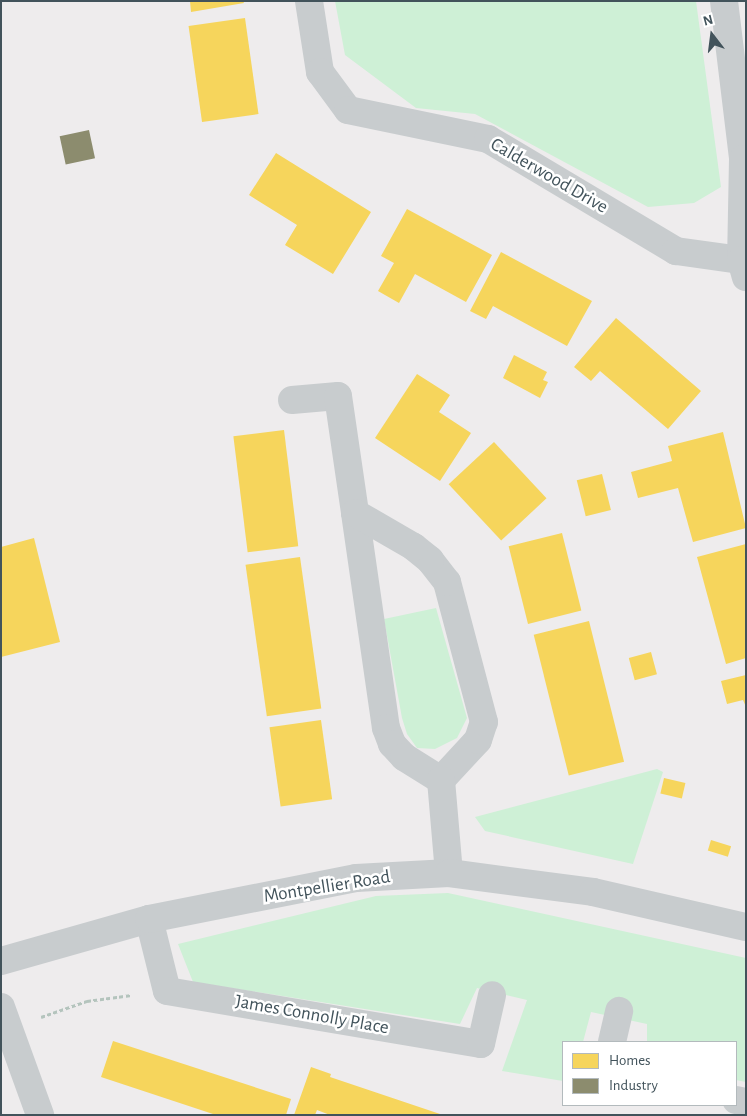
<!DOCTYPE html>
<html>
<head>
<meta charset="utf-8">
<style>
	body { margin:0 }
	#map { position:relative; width:747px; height:1116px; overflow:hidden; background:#eeeced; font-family:"Alegreya Sans",sans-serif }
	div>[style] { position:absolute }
	.green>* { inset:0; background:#cef0d6 }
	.homes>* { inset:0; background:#f6d55c; transform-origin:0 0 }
	.industry>* { inset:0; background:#8c8c6e; transform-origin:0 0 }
	.path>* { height:3px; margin-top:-1.5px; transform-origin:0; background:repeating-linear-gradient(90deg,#b4c4bd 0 4px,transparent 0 6.5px) }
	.minor>* { height:28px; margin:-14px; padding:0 14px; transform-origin:14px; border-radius:14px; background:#c8ccce }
	.tertiary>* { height:28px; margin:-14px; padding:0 14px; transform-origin:14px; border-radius:14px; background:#c8ccce }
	span { translate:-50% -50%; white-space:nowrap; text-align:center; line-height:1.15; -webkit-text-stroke:5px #fff; paint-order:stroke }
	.street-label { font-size:19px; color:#42535b }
	.frame { position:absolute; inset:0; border:2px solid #42535b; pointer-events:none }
	.legend { position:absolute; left:562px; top:1041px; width:175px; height:65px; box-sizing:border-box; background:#fff; border:1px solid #b3babd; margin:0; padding:6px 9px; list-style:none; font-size:15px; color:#42535b }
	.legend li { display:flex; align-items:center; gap:10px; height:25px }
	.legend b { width:25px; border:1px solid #b3babd }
	.north { position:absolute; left:687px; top:10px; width:50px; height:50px; -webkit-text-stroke:4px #fff; paint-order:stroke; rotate:345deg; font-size:14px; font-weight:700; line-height:20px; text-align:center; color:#42535b }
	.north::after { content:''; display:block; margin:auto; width:18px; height:22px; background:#42535b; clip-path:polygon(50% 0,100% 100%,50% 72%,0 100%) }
</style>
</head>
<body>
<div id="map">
	<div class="green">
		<i style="clip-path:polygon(335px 1px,696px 1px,721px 187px,694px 203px,648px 207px,475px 114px,416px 108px,345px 55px)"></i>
		<i style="clip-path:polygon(436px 608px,467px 718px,457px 738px,435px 749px,417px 748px,407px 734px,402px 718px,384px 619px)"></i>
		<i style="clip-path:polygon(657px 769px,663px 772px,633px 864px,485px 831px,475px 817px)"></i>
		<i style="clip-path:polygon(448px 893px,746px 958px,746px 1082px,736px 1080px,736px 1042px,647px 1042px,647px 1024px,591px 1012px,583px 1042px,563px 1042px,563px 1081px,502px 1071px,527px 1000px,477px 988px,460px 1024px,193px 982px,178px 944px,376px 896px)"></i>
	</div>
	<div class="homes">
		<i style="clip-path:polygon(190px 1px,243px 1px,244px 3px,191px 12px)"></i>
		<i style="left:245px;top:18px;width:97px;height:57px;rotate:82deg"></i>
		<i style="clip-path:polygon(276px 153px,371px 212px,333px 274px,285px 245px,297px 225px,249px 195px)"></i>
		<i style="clip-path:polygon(407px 209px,492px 255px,466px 302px,415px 274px,399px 303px,378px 291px,394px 263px,381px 256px)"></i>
		<i style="clip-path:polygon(501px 252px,592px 301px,567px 346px,493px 306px,486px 319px,470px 311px)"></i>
		<i style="clip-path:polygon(616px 318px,701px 391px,668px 429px,600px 371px,591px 381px,574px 367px)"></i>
		<i style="clip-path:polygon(514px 355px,547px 372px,543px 380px,548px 382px,540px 398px,503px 378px)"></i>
		<i style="clip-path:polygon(417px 374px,450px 395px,439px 412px,471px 433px,440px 481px,375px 438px)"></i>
		<i style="left:284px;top:430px;width:117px;height:51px;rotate:83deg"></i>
		<i style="clip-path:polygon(723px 432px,746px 528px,693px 542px,678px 488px,638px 498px,631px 472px,672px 461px,668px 446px)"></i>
		<i style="left:494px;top:442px;width:77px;height:62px;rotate:47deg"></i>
		<i style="left:602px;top:474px;width:37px;height:26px;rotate:76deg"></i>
		<i style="left:562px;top:533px;width:80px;height:55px;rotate:76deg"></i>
		<i style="clip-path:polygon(34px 538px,60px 642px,1px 657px,1px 547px)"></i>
		<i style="clip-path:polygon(746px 544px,746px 658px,726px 664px,697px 557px)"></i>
		<i style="left:300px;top:557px;width:153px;height:55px;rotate:82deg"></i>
		<i style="left:589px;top:621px;width:145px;height:57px;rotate:76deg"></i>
		<i style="left:651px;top:652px;width:23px;height:23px;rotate:75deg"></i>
		<i style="clip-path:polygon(746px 675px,746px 707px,743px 700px,727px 704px,721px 681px)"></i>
		<i style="left:321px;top:720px;width:80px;height:52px;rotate:82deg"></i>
		<i style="left:664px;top:778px;width:22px;height:16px;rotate:13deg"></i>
		<i style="left:711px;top:840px;width:21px;height:11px;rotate:17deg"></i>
		<i style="clip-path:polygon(113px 1041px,291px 1099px,286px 1115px,216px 1115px,101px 1077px)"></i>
		<i style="clip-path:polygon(311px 1067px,331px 1074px,330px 1077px,443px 1115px,330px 1115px,317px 1110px,315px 1115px,294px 1115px)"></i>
	</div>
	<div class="industry">
		<i style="left:89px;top:130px;width:29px;height:30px;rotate:78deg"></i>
	</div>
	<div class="path">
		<i style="left:41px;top:1017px;width:49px;rotate:-19.2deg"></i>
		<i style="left:87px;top:1001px;width:45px;rotate:-7.6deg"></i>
	</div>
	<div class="minor">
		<i style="left:309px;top:1px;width:72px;rotate:81.2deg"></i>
		<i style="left:320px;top:72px;width:47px;rotate:53.6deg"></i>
		<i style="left:348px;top:110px;width:143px;rotate:11.7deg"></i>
		<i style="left:488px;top:139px;width:219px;rotate:30.8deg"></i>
		<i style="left:676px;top:251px;width:66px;rotate:7.9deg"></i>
		<i style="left:724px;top:1px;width:159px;rotate:83.1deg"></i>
		<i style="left:743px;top:159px;width:101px;rotate:91.1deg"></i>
		<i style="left:741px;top:260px;width:18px;rotate:74deg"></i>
		<i style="left:292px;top:400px;width:46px;rotate:-5deg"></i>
		<i style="left:338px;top:396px;width:118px;rotate:81.7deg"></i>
		<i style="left:355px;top:513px;width:217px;rotate:81.8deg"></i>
		<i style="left:386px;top:728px;width:17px;rotate:69deg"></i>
		<i style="left:392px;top:744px;width:18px;rotate:47deg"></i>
		<i style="left:404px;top:757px;width:44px;rotate:31.9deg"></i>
		<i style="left:441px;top:780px;width:54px;rotate:-47.2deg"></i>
		<i style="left:478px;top:740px;width:19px;rotate:-72deg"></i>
		<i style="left:484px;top:722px;width:145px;rotate:-104.8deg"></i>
		<i style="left:447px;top:582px;width:28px;rotate:-128deg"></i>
		<i style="left:430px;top:560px;width:21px;rotate:-141deg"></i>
		<i style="left:414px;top:547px;width:68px;rotate:-150deg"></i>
		<i style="left:441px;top:780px;width:93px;rotate:85.1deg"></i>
		<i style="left:149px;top:919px;width:74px;rotate:76deg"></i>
		<i style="left:167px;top:991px;width:318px;rotate:9.6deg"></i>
		<i style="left:481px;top:1044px;width:50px;rotate:-77.3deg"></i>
		<i style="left:1px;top:961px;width:154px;rotate:-15.8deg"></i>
		<i style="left:149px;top:919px;width:211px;rotate:-11.2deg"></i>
		<i style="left:356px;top:878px;width:93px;rotate:-3.1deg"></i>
		<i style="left:449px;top:873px;width:145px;rotate:7.5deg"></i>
		<i style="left:593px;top:892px;width:157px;rotate:12.9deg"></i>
		<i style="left:612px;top:1042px;width:32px;rotate:-77deg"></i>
		<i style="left:736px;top:1100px;width:10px;rotate:11deg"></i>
	</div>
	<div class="tertiary">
		<i style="left:1px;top:1007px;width:115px;rotate:70.1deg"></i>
	</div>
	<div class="street-label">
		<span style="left:549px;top:176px;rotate:30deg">Calderwood Drive</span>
		<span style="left:327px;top:887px;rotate:-9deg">Montpellier Road</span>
		<span style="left:312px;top:1015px;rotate:10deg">James Connolly Place</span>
	</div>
	<div class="frame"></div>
	<ul class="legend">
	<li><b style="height:14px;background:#f6d55c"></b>Homes</li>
	<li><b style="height:14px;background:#8c8c6e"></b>Industry</li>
	</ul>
	<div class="north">N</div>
</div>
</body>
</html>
